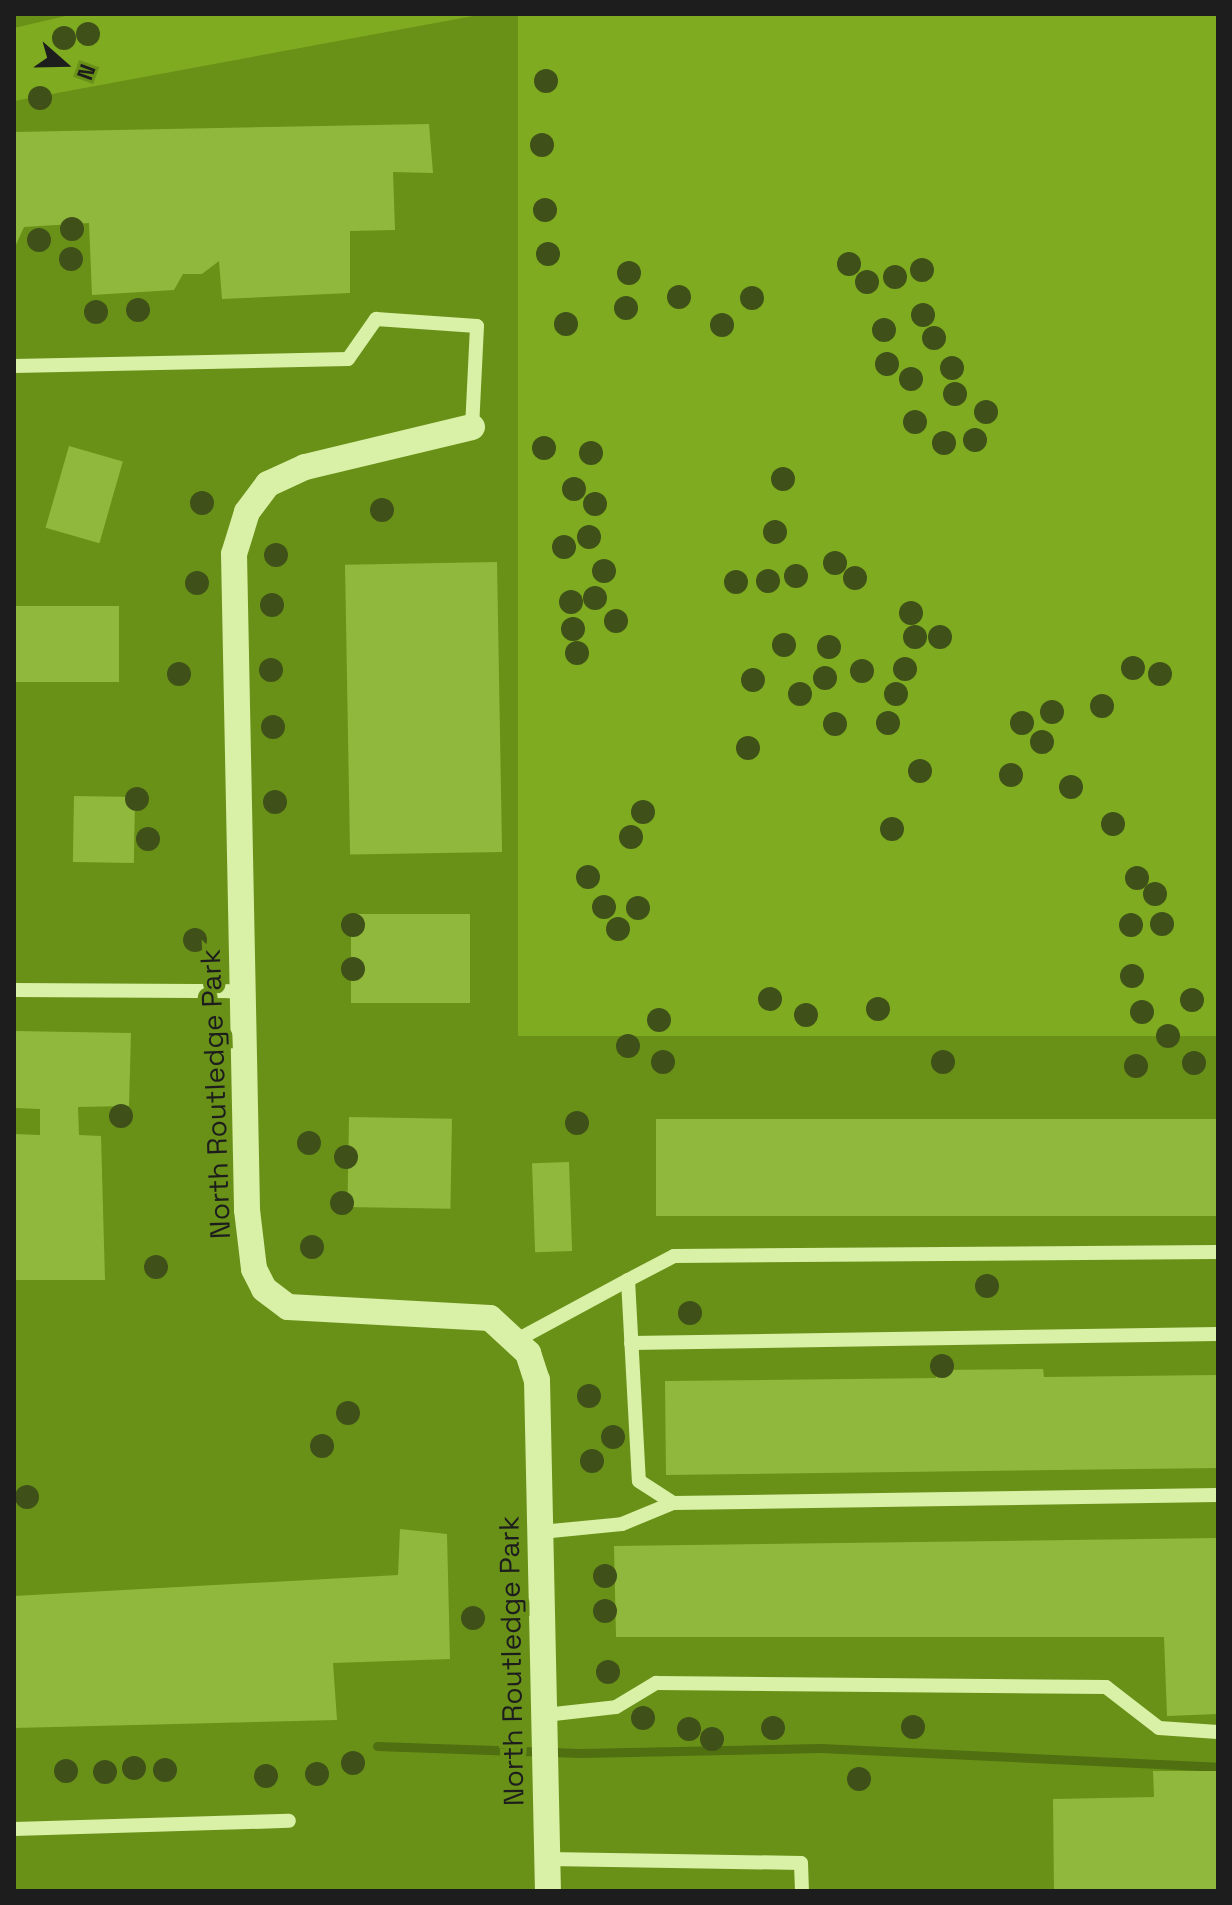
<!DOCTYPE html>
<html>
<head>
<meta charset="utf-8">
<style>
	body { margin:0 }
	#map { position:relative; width:1232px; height:1905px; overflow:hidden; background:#699118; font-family:"Space Grotesk",sans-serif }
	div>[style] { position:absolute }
	.green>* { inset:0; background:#7fab21; transform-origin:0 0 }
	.stream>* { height:9px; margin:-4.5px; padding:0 4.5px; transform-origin:4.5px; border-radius:4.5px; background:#4f6f10 }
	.building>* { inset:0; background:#90b83d; transform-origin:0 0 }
	.service>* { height:14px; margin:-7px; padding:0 7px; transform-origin:7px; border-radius:7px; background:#d9f0a7 }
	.minor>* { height:26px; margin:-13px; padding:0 13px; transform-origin:13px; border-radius:13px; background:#d9f0a7 }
	.trees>* { width:24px; height:24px; margin:-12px; border-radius:50%; background:#3f5119 }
	span { translate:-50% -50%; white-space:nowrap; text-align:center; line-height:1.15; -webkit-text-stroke:8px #699118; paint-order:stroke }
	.street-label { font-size:28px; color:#1d1d1d }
	.frame { position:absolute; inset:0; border:16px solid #1d1d1d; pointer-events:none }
	.north { position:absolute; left:24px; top:24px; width:80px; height:80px; -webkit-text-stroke:6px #699118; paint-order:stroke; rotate:110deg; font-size:22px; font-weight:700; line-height:32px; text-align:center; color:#1d1d1d }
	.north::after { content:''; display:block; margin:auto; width:28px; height:36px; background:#1d1d1d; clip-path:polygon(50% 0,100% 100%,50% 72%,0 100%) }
</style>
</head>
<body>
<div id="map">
	<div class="green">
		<i style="clip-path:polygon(74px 14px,484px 14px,14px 101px,14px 28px)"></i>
		<i style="left:518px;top:14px;width:700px;height:1022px"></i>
	</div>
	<div class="stream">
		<i style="left:377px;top:1746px;width:204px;rotate:2deg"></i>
		<i style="left:581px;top:1753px;width:240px;rotate:-1.2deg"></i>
		<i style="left:821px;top:1748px;width:397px;rotate:2.7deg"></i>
	</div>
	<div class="building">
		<i style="clip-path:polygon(429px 124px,433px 173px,393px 172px,395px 230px,350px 231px,350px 293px,222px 299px,219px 261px,202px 274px,183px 274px,174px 290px,92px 295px,89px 223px,24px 227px,14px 249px,14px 132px)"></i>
		<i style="left:69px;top:446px;width:56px;height:85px;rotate:16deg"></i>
		<i style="left:497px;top:562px;width:290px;height:152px;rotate:89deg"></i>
		<i style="left:14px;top:606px;width:105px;height:76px"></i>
		<i style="left:74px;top:796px;width:61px;height:66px;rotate:1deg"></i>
		<i style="left:470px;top:914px;width:89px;height:119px;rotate:90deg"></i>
		<i style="clip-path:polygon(14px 1031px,131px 1033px,129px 1106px,78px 1107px,79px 1135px,101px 1136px,105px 1280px,15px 1280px,14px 1134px,40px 1135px,40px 1109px,14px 1108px)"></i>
		<i style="left:349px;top:1117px;width:103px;height:90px;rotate:1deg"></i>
		<i style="left:1218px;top:1119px;width:97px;height:562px;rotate:90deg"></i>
		<i style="left:569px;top:1162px;width:89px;height:37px;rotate:88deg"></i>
		<i style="clip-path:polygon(1043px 1369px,1044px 1377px,1218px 1375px,1218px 1468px,666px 1475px,665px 1381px,936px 1378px,936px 1370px)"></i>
		<i style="clip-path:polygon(400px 1529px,447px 1534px,450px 1659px,333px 1663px,337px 1720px,14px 1728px,14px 1596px,398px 1575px)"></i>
		<i style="clip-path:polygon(1218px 1538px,1218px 1714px,1167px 1716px,1164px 1637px,616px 1637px,614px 1546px)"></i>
		<i style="clip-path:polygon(1153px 1771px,1218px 1771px,1218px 1891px,1054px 1891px,1053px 1799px,1154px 1797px)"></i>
	</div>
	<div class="service">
		<i style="left:14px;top:366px;width:334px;rotate:-1.2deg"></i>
		<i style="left:348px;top:359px;width:49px;rotate:-55deg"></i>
		<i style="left:376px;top:319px;width:101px;rotate:4deg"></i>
		<i style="left:477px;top:326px;width:101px;rotate:92.8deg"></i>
		<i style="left:14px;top:990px;width:228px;rotate:0.3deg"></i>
		<i style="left:1218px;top:1252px;width:544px;rotate:179.58deg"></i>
		<i style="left:674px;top:1256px;width:52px;rotate:152.4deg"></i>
		<i style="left:628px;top:1280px;width:201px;rotate:86.9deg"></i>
		<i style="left:639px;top:1481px;width:40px;rotate:32.9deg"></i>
		<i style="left:673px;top:1503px;width:545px;rotate:-0.84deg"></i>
		<i style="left:517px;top:1340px;width:126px;rotate:-28.4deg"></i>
		<i style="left:631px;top:1343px;width:587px;rotate:-0.88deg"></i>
		<i style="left:541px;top:1532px;width:81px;rotate:-5.6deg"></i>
		<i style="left:622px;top:1524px;width:55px;rotate:-22.4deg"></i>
		<i style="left:545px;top:1715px;width:71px;rotate:-6.4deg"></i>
		<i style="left:616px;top:1707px;width:47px;rotate:-31deg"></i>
		<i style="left:656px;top:1683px;width:450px;rotate:0.5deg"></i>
		<i style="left:1106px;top:1687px;width:67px;rotate:37.7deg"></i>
		<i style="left:1159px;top:1728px;width:59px;rotate:3.9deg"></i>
		<i style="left:14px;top:1829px;width:275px;rotate:-1.7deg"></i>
		<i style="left:548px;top:1859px;width:253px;rotate:0.9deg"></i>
		<i style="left:801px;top:1863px;width:28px;rotate:88deg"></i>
	</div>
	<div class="minor">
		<i style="left:472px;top:427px;width:172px;rotate:166.5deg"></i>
		<i style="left:305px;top:467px;width:41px;rotate:155.3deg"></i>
		<i style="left:268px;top:484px;width:35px;rotate:127deg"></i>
		<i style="left:247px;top:512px;width:44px;rotate:107.2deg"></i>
		<i style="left:234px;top:554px;width:656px;rotate:88.86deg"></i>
		<i style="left:247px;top:1210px;width:59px;rotate:83.2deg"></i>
		<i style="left:254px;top:1269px;width:22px;rotate:63deg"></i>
		<i style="left:264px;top:1289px;width:30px;rotate:37deg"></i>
		<i style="left:288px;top:1307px;width:202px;rotate:3.1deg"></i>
		<i style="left:490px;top:1318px;width:52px;rotate:42.6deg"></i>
		<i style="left:528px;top:1353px;width:28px;rotate:72deg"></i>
		<i style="left:537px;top:1380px;width:511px;rotate:88.77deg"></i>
	</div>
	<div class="trees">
		<i style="left:88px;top:34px"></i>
		<i style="left:64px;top:38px"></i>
		<i style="left:546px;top:81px"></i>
		<i style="left:40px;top:98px"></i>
		<i style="left:542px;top:145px"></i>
		<i style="left:545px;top:210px"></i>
		<i style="left:72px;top:229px"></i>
		<i style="left:39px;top:240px"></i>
		<i style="left:548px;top:254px"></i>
		<i style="left:71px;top:259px"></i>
		<i style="left:849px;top:264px"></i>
		<i style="left:922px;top:270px"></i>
		<i style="left:629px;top:273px"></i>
		<i style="left:895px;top:277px"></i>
		<i style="left:867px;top:282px"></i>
		<i style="left:679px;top:297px"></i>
		<i style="left:752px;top:298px"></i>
		<i style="left:626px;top:308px"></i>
		<i style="left:138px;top:310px"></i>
		<i style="left:96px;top:312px"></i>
		<i style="left:923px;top:315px"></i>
		<i style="left:566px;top:324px"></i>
		<i style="left:722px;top:325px"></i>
		<i style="left:884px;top:330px"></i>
		<i style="left:934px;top:338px"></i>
		<i style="left:887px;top:364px"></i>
		<i style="left:952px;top:368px"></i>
		<i style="left:911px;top:379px"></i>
		<i style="left:955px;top:394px"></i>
		<i style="left:986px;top:412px"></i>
		<i style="left:915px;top:422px"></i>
		<i style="left:975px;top:440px"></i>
		<i style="left:944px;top:443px"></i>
		<i style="left:544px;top:448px"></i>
		<i style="left:591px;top:453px"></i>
		<i style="left:783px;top:479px"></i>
		<i style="left:574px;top:489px"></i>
		<i style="left:202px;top:503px"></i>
		<i style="left:595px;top:504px"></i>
		<i style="left:382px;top:510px"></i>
		<i style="left:775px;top:532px"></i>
		<i style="left:589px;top:537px"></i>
		<i style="left:564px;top:547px"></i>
		<i style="left:276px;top:555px"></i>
		<i style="left:835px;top:563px"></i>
		<i style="left:604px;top:571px"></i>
		<i style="left:796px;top:576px"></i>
		<i style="left:855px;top:578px"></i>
		<i style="left:768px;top:581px"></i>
		<i style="left:736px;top:582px"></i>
		<i style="left:197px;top:583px"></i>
		<i style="left:595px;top:598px"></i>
		<i style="left:571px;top:602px"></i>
		<i style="left:272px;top:605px"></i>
		<i style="left:911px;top:613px"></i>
		<i style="left:616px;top:621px"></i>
		<i style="left:573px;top:629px"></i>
		<i style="left:915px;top:637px"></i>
		<i style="left:940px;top:637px"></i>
		<i style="left:784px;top:645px"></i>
		<i style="left:829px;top:647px"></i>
		<i style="left:577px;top:653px"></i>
		<i style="left:1133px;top:668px"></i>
		<i style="left:905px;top:669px"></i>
		<i style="left:271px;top:670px"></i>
		<i style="left:862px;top:671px"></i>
		<i style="left:179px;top:674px"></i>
		<i style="left:1160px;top:674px"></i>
		<i style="left:825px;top:678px"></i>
		<i style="left:753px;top:680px"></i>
		<i style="left:800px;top:694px"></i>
		<i style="left:896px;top:694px"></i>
		<i style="left:1102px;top:706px"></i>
		<i style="left:1052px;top:712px"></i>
		<i style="left:888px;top:723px"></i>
		<i style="left:1022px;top:723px"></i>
		<i style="left:835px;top:724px"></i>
		<i style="left:273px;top:727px"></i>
		<i style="left:1042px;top:742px"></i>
		<i style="left:748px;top:748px"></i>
		<i style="left:920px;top:771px"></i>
		<i style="left:1011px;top:775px"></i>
		<i style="left:1071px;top:787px"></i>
		<i style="left:137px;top:799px"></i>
		<i style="left:275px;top:802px"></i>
		<i style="left:643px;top:812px"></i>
		<i style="left:1113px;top:824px"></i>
		<i style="left:892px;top:829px"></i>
		<i style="left:631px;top:837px"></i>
		<i style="left:148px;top:839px"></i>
		<i style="left:588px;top:877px"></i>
		<i style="left:1137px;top:878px"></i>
		<i style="left:1155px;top:894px"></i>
		<i style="left:604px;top:907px"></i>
		<i style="left:638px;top:908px"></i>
		<i style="left:1162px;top:924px"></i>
		<i style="left:353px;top:925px"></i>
		<i style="left:1131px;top:925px"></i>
		<i style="left:618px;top:929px"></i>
		<i style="left:195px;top:940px"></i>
		<i style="left:353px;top:969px"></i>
		<i style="left:1132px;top:976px"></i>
		<i style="left:770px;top:999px"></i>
		<i style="left:1192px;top:1000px"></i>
		<i style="left:878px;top:1009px"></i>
		<i style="left:1142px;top:1012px"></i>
		<i style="left:806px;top:1015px"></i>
		<i style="left:659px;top:1020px"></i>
		<i style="left:1168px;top:1036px"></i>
		<i style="left:628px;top:1046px"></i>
		<i style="left:663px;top:1062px"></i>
		<i style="left:943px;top:1062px"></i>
		<i style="left:1194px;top:1063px"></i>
		<i style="left:1136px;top:1066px"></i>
		<i style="left:121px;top:1116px"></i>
		<i style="left:577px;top:1123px"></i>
		<i style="left:309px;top:1143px"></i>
		<i style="left:346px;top:1157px"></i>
		<i style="left:342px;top:1203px"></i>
		<i style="left:312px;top:1247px"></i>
		<i style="left:156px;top:1267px"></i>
		<i style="left:987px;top:1286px"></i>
		<i style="left:690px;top:1313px"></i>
		<i style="left:942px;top:1366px"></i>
		<i style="left:589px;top:1396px"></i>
		<i style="left:348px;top:1413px"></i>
		<i style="left:613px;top:1437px"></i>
		<i style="left:322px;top:1446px"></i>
		<i style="left:592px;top:1461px"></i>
		<i style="left:27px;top:1497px"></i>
		<i style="left:605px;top:1576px"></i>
		<i style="left:605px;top:1611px"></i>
		<i style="left:473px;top:1618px"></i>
		<i style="left:608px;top:1672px"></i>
		<i style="left:643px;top:1718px"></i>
		<i style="left:913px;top:1727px"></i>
		<i style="left:773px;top:1728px"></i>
		<i style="left:689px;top:1729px"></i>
		<i style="left:712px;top:1739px"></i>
		<i style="left:353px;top:1763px"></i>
		<i style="left:134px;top:1768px"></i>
		<i style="left:165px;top:1770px"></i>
		<i style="left:66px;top:1771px"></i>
		<i style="left:105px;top:1772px"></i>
		<i style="left:317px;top:1774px"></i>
		<i style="left:266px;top:1776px"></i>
		<i style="left:859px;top:1779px"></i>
	</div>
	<div class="street-label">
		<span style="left:215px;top:1094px;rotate:-92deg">North Routledge Park</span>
		<span style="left:511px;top:1661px;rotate:-91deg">North Routledge Park</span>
	</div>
	<div class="frame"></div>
	<div class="north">N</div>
</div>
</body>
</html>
